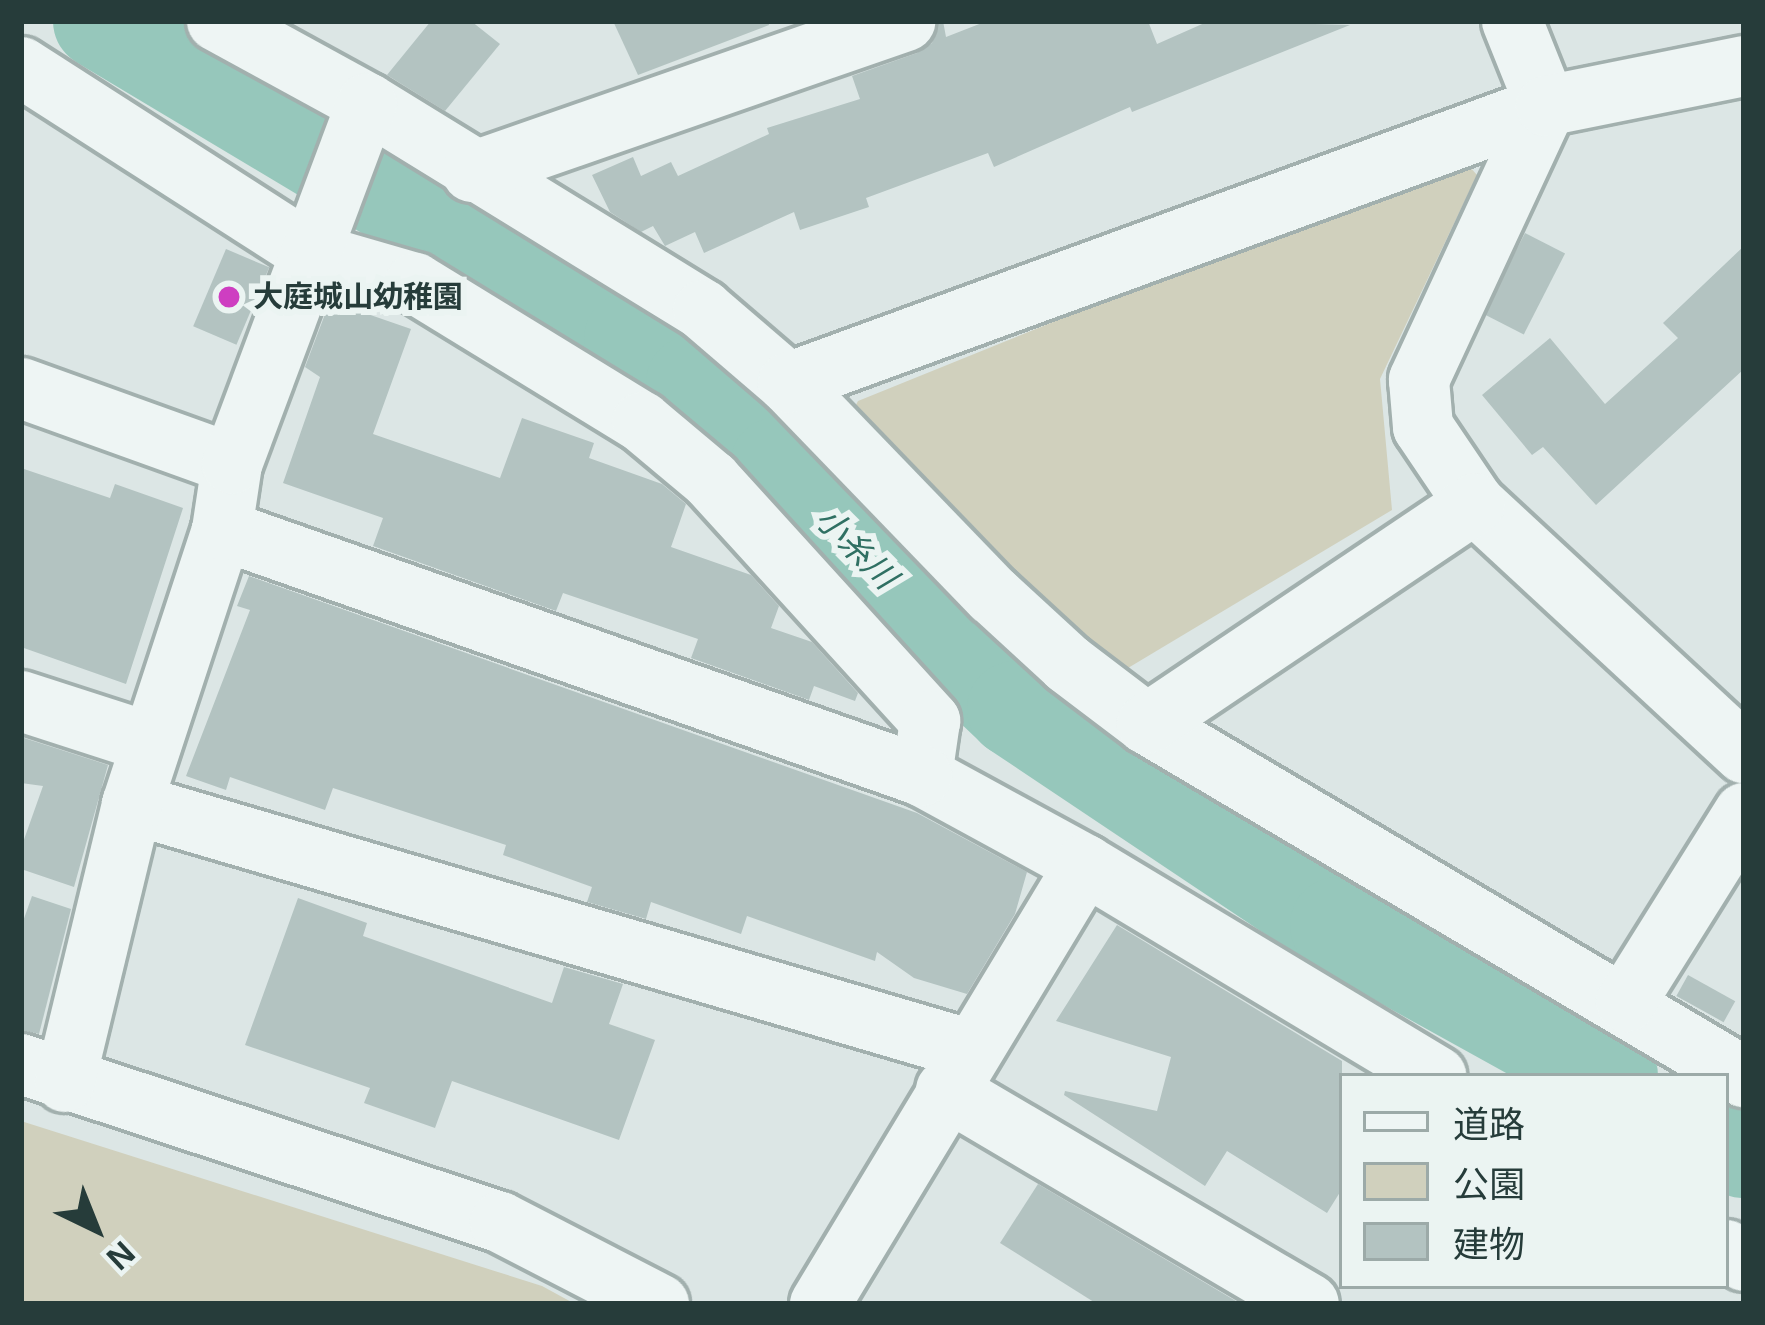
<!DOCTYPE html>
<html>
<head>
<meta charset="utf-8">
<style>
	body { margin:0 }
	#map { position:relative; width:1765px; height:1325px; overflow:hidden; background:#dce6e5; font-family:Helvetica,"Noto Sans JP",sans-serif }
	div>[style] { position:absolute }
	.green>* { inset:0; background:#d0d0bd }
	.river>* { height:96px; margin:-48px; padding:0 48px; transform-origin:48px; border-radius:48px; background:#96c7bb }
	.building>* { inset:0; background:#b3c3c1; transform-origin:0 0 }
	.roads { filter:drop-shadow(3px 0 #a2b0ae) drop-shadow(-3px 0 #a2b0ae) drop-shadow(0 3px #a2b0ae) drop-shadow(0 -3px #a2b0ae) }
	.minor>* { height:60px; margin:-30px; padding:0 30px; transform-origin:30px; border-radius:30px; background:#eef5f4 }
	.dots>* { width:33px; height:33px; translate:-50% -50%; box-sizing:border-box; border:6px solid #ebf4f2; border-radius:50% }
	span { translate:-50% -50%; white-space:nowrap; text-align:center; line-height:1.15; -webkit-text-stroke:12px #ebf4f2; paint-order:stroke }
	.poi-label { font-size:30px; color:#263c3a; font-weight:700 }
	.left { translate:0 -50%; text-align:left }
	.water-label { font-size:33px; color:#307063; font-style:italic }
	.frame { position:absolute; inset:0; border:24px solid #263c3a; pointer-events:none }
	.legend { position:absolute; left:1339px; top:1073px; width:390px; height:216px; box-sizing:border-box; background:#ebf4f2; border:3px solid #9caaa8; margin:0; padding:15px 21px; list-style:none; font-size:36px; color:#263c3a }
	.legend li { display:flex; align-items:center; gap:24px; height:60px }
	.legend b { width:60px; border:3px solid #9caaa8 }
	.north { position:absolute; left:36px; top:1169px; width:120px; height:120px; -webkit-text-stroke:9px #ebf4f2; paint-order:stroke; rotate:137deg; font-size:33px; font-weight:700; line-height:48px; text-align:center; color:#263c3a }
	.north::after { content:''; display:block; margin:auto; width:42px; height:54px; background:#263c3a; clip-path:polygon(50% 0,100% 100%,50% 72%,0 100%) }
</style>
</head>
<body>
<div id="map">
	<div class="green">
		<i style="clip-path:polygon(1461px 157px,1477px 175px,1380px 379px,1392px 510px,1118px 674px,845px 426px,858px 401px)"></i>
		<i style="clip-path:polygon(21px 1121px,542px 1286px,575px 1304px,21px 1304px)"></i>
	</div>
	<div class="river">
		<i style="left:101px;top:21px;width:619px;rotate:30.92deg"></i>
		<i style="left:632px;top:339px;width:76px;rotate:35.4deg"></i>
		<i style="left:694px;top:383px;width:117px;rotate:44.3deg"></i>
		<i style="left:778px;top:465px;width:164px;rotate:48.2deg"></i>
		<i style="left:887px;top:587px;width:177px;rotate:43.6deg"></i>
		<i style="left:1015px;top:709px;width:389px;rotate:33.8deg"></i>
		<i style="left:1338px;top:925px;width:311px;rotate:29deg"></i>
		<i style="left:1726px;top:1140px;width:21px;rotate:29deg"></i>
	</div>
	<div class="building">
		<i style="clip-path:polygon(431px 21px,471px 21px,500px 44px,445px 111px,387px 75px)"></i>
		<i style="clip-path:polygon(613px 21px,768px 21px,769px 25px,638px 75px)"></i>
		<i style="clip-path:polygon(939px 21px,943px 21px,946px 37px,987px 21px,1148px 21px,1157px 44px,1209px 21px,1350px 25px,1132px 112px,1130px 107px,994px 167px,988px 153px,866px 198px,869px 207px,800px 230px,794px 212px,704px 253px,695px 232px,665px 246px,653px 226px,641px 232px,610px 212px,592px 175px,633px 157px,641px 176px,671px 162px,678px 176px,769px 134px,767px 128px,860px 99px,852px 76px,917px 53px,932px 43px)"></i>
		<i style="left:1525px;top:233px;width:45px;height:91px;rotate:27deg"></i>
		<i style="clip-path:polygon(1744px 246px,1744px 369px,1596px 505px,1543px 447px,1532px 455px,1482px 395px,1550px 338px,1605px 404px,1678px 338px,1663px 323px)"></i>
		<i style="left:226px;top:249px;width:47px;height:84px;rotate:23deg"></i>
		<i style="clip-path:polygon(330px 301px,411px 329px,373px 434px,500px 478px,522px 418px,594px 443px,589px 458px,662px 484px,686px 504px,671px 547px,751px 575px,779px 606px,771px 628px,812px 642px,858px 693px,855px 701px,814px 686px,809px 700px,691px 658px,698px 639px,563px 593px,556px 611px,373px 546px,383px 518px,283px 483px,320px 377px,305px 367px)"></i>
		<i style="clip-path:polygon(21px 468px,110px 498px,115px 484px,183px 508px,126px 684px,21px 647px)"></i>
		<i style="clip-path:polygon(249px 576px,917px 813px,1027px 872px,1015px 914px,967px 994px,914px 978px,877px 952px,875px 961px,747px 916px,741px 934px,651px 902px,646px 919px,587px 902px,592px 887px,503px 855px,506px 845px,333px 788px,325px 810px,230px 777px,226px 790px,186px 776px,250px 610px,237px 606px)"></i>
		<i style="clip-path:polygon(21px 737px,108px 765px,74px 887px,21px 869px,21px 848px,43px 786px,21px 783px)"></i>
		<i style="clip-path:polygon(32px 896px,71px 909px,39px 1034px,21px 1030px,21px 927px)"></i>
		<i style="clip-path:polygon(298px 898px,367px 923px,363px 936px,552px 1003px,564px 967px,623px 984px,609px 1024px,655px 1040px,619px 1140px,452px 1081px,435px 1128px,364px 1103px,370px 1088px,245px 1045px)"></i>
		<i style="clip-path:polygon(1117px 925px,1342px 1061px,1342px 1189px,1327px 1213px,1227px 1151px,1205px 1186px,1064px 1095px,1065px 1091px,1157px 1111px,1171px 1057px,1056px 1021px)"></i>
		<i style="left:1688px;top:975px;width:54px;height:24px;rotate:29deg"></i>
		<i style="clip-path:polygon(1038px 1184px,1241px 1304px,1097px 1304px,1000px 1243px)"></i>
	</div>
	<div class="roads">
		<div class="minor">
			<i style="left:217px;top:21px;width:171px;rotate:28.7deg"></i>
			<i style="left:367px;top:103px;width:395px;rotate:31.6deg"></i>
			<i style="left:703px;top:310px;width:112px;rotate:40.7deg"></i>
			<i style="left:788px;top:383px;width:295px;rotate:46deg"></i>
			<i style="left:993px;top:595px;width:102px;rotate:42.6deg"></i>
			<i style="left:1068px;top:664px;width:99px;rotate:37.2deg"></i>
			<i style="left:1147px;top:724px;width:694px;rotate:30.6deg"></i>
			<i style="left:1512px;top:21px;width:92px;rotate:68.2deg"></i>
			<i style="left:1546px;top:106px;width:302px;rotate:114.9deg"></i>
			<i style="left:1419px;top:380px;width:47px;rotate:85.1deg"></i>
			<i style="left:1423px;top:427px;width:93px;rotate:56deg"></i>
			<i style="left:1475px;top:504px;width:367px;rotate:42.8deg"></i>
			<i style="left:21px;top:67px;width:345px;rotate:32.7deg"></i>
			<i style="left:311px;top:253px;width:108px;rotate:16.1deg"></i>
			<i style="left:415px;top:283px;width:266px;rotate:31.5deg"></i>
			<i style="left:642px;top:422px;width:90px;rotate:40deg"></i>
			<i style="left:711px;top:480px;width:326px;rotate:47.7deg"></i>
			<i style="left:930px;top:721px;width:56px;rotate:98.3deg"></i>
			<i style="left:922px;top:776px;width:186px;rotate:28.6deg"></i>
			<i style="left:1085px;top:865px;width:410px;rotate:31deg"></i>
			<i style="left:472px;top:172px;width:459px;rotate:-19.2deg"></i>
			<i style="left:788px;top:383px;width:807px;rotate:-20.07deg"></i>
			<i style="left:1546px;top:106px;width:202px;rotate:-11.4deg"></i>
			<i style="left:21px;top:388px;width:224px;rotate:19.8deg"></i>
			<i style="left:222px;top:530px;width:742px;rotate:19.36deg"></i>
			<i style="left:21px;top:701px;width:137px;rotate:17.9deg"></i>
			<i style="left:1147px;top:724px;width:395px;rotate:-33.9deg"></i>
			<i style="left:132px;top:804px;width:874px;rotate:16.34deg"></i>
			<i style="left:1626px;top:1002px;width:223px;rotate:-58deg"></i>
			<i style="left:21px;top:1064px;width:504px;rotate:18.26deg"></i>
			<i style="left:500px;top:1222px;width:179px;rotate:27.3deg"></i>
			<i style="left:65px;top:1082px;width:286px;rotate:-76.4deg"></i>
			<i style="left:132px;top:804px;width:288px;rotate:-71.8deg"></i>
			<i style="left:222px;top:530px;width:67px;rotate:-81.4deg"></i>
			<i style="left:232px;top:464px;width:385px;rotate:-69.5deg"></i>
			<i style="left:946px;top:1090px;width:421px;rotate:30.5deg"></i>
			<i style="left:1726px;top:1250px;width:21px;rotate:31deg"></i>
			<i style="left:820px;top:1304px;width:513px;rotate:-58.88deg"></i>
		</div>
	</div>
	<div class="dots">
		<i style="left:229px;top:297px;background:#ce3ec1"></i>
	</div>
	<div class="poi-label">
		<span class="left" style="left:253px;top:297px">大庭城山幼稚園</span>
	</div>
	<div class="water-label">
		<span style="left:856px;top:548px;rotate:45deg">小糸川</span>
	</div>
	<div class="frame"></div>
	<ul class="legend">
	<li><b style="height:15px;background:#eef5f4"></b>道路</li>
	<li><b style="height:33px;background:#d0d0bd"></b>公園</li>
	<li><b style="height:33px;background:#b3c3c1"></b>建物</li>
	</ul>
	<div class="north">N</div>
</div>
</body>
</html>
